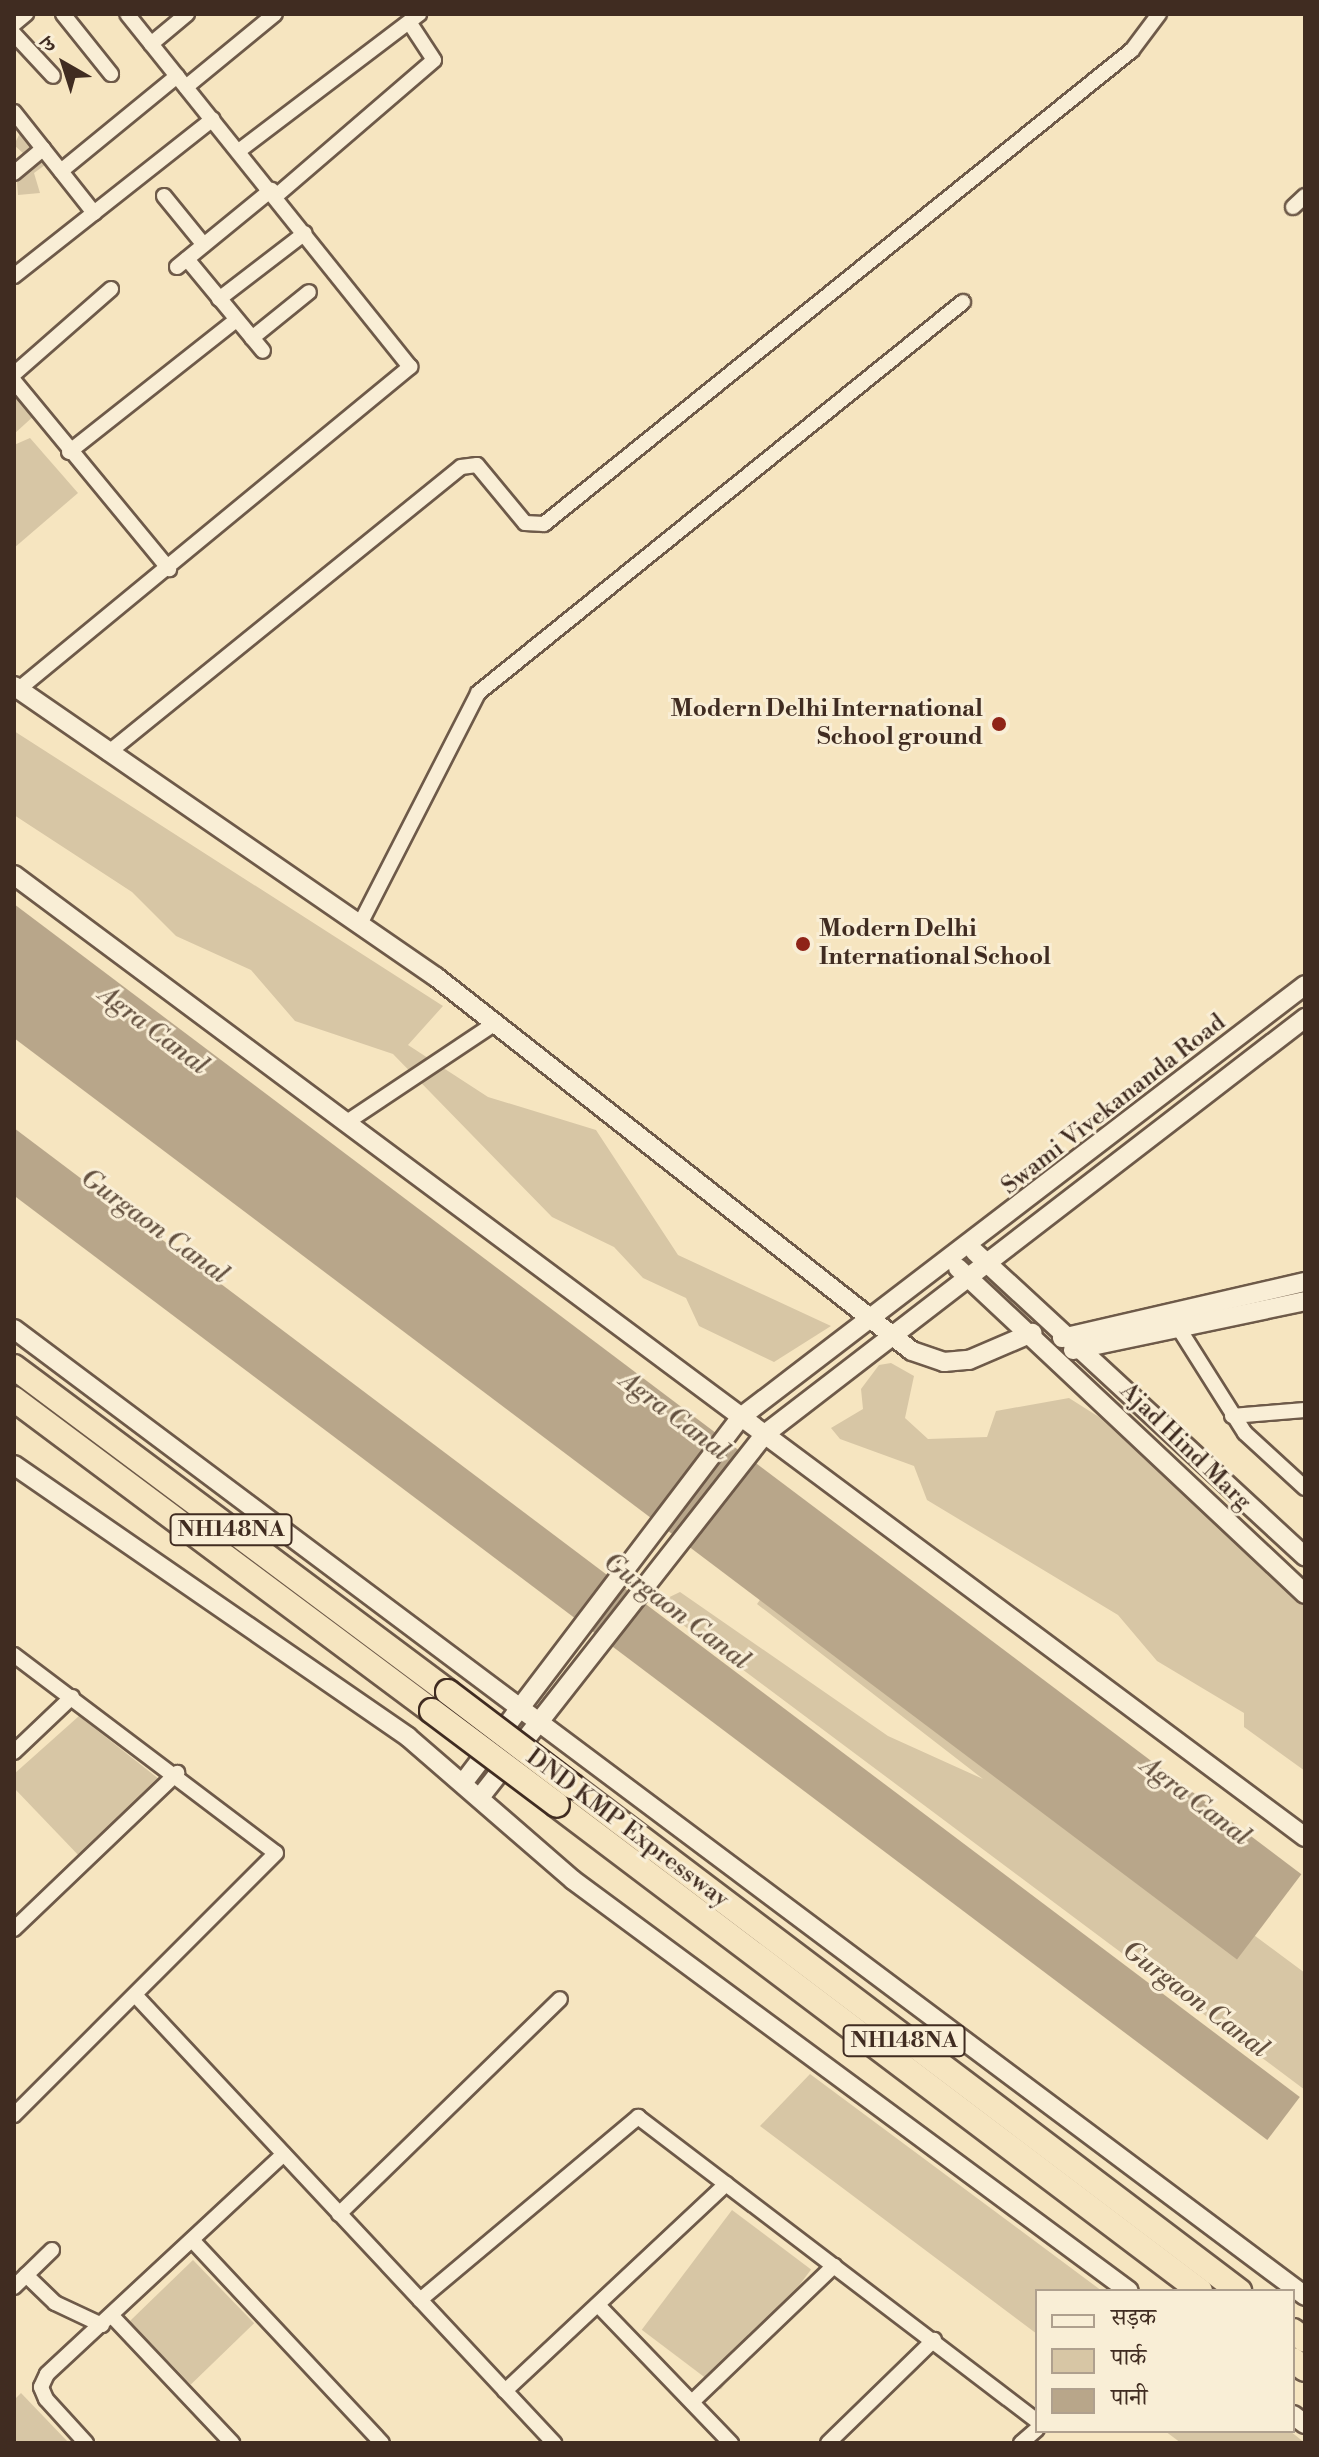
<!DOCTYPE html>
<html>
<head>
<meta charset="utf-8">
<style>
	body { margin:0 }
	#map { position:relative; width:1319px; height:2457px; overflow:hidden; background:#f6e5c0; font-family:"Libre Bodoni","Noto Serif Devanagari",serif }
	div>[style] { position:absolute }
	.green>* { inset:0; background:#d7c6a5; transform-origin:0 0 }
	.water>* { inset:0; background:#b8a68a; transform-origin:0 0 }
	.roads { filter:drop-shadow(2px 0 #6e5a49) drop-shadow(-2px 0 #6e5a49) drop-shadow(0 2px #6e5a49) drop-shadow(0 -2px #6e5a49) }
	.minor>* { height:14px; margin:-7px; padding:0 7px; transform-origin:7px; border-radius:7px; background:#f9eed6 }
	.tertiary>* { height:18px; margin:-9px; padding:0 9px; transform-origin:9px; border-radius:9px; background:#f9eed6 }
	.trunk>* { height:24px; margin:-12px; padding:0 12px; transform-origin:12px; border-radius:12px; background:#f6e5c0 }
	.bridges { filter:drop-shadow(2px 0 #402c21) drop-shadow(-2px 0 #402c21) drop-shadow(0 2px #402c21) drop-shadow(0 -2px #402c21) }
	.trunk-bridge>* { height:24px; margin:-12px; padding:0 12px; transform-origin:12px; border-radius:12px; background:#f6e5c0 }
	.dots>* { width:22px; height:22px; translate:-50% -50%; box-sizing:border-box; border:4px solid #f9eed6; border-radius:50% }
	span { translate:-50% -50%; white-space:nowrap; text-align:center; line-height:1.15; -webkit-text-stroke:6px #f9eed6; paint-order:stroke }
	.shield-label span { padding:2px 6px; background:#f9eed6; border:2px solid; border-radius:6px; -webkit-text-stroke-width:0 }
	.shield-label { font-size:22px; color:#402c21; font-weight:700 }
	.poi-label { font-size:24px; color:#402c21; font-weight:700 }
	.right { translate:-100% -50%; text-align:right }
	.left { translate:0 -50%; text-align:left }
	.street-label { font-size:24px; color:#402c21 }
	.water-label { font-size:26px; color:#645140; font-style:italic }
	.frame { position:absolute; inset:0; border:16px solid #402c21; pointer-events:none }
	.legend { position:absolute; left:1035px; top:2289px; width:260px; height:144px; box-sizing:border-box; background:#f9eed6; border:2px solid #afa08e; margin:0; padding:10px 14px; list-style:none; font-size:24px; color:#402c21 }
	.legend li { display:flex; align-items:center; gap:16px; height:40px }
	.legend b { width:40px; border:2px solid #afa08e }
	.north { position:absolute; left:24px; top:24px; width:80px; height:80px; -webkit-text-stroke:6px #f9eed6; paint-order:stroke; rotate:321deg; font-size:22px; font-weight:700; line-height:32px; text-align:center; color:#402c21 }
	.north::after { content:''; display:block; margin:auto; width:28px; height:36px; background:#402c21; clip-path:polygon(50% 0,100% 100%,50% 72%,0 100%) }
</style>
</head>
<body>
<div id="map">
	<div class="green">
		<i style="clip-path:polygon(26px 121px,45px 165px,34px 173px,40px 193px,18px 195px,17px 182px,34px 163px,14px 145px)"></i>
		<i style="clip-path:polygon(14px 389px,36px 414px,14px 434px)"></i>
		<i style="clip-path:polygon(30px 438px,78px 493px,14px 548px,14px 445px)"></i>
		<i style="clip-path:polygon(14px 731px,443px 1006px,408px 1045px,488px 1097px,596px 1130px,678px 1255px,831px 1326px,774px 1362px,699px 1326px,686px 1298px,643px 1278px,614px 1247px,552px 1217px,393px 1054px,295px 1021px,251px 970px,176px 936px,132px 892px,14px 815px)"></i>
		<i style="clip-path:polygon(891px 1363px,914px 1376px,905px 1418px,928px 1439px,987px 1437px,996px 1411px,1069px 1398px,1099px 1417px,1305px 1607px,1305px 1771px,1244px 1727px,1244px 1713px,1157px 1661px,1118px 1615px,927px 1500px,914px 1466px,840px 1439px,831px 1428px,863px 1409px,861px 1389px,879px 1365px)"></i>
		<i style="clip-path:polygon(731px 1547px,1305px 1973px,1305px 2090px,655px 1604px,680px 1592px,888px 1736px,983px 1779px,757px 1604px,767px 1590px,725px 1570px,719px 1559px)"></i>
		<i style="clip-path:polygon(79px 1716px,164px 1783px,82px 1859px,14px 1788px,14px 1774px)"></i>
		<i style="clip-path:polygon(810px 2074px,1102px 2291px,1037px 2291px,1037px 2334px,760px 2126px)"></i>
		<i style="left:732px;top:2210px;width:99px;height:150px;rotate:37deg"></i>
		<i style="left:193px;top:2260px;width:88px;height:88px;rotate:46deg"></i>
		<i style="clip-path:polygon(21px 2393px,69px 2443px,14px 2443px,14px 2400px)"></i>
		<i style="clip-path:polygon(1165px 2431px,1290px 2431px,1305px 2443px,1181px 2443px)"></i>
	</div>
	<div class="water">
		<i style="left:14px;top:904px;width:1612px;height:107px;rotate:37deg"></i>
		<i style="left:14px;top:1128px;width:1610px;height:54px;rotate:37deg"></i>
	</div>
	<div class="roads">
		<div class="minor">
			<i style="left:63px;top:14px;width:77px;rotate:51.3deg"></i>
			<i style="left:14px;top:24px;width:16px;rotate:-40deg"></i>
			<i style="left:14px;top:34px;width:57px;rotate:47.1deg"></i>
			<i style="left:151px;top:44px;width:47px;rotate:-39.8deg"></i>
			<i style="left:186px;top:87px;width:115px;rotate:-39.4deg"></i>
			<i style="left:14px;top:112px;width:129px;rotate:51.6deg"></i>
			<i style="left:240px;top:150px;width:225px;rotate:-37.2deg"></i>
			<i style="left:61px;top:171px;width:150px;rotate:-39.3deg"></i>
			<i style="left:14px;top:173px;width:38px;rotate:-40deg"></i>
			<i style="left:164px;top:196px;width:63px;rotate:50.8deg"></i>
			<i style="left:276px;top:196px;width:208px;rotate:-40.7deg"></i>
			<i style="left:434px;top:60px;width:45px;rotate:-123.3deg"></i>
			<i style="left:1293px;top:207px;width:16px;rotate:-43deg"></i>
			<i style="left:187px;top:259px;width:119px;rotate:50.4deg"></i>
			<i style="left:177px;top:267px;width:122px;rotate:-39.3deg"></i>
			<i style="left:14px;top:276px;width:253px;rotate:-38.3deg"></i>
			<i style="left:219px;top:299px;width:108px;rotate:-37.5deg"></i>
			<i style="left:252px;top:338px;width:73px;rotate:-38.9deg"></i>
			<i style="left:14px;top:374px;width:129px;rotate:-41.2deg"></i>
			<i style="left:14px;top:381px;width:244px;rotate:50.5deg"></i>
			<i style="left:69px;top:452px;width:213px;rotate:-38.3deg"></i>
			<i style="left:19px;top:689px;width:507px;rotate:-39.47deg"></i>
			<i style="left:410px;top:367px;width:452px;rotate:-128.7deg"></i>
			<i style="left:108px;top:753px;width:454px;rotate:-39deg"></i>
			<i style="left:461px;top:467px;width:16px;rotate:-7deg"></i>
			<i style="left:477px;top:465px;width:75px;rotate:50.4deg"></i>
			<i style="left:525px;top:523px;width:19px;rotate:3deg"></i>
			<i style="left:544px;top:524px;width:755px;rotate:-38.87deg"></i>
			<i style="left:1132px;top:50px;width:45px;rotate:-53.1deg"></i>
			<i style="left:360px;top:924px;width:259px;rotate:-62.9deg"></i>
			<i style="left:478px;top:693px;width:623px;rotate:-38.88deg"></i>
			<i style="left:347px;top:1122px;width:177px;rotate:-33.7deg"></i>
			<i style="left:1178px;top:1327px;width:125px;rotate:57.7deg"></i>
			<i style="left:1245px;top:1433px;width:81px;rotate:42.5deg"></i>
			<i style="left:1232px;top:1416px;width:73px;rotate:-4.7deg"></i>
			<i style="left:14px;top:1655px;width:328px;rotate:37.1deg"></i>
			<i style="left:276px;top:1853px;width:371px;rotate:135deg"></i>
			<i style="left:14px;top:1752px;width:80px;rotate:-43.5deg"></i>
			<i style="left:14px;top:1929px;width:226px;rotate:-43.7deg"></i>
			<i style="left:137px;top:1997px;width:611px;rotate:46.92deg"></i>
			<i style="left:339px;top:2214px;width:308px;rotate:-44.2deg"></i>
			<i style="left:192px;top:2240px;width:278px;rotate:46.9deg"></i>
			<i style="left:26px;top:2275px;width:40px;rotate:44deg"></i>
			<i style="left:55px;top:2303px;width:52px;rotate:25.1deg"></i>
			<i style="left:14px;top:2287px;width:53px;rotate:-44.2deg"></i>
			<i style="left:420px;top:2300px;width:285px;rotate:-40deg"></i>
			<i style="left:638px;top:2117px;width:502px;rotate:37.3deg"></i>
			<i style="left:598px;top:2305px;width:192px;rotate:46.1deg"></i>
			<i style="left:112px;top:2316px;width:175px;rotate:46.6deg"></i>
			<i style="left:505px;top:2391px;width:303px;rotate:-43.1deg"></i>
			<i style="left:692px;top:2402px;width:197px;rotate:-43.8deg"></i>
			<i style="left:86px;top:2443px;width:59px;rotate:-132.3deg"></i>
			<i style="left:46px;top:2399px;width:13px;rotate:-113deg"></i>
			<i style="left:41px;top:2387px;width:14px;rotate:-65deg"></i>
			<i style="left:47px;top:2374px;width:323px;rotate:-42.9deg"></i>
			<i style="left:828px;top:2443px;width:148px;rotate:-44.2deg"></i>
			<i style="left:1021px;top:2443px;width:21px;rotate:-41deg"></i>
		</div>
		<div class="tertiary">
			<i style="left:14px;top:686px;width:513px;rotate:34.59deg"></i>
			<i style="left:436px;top:977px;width:605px;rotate:38.16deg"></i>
			<i style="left:912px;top:1351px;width:34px;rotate:19deg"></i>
			<i style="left:944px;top:1362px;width:25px;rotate:-5deg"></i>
			<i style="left:969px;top:1360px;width:69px;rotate:-23.2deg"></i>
			<i style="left:14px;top:875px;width:1610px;rotate:36.69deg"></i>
			<i style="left:975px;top:1252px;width:449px;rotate:42.7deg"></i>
			<i style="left:958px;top:1268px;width:476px;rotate:43.2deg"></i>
			<i style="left:14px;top:1329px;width:1613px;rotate:36.83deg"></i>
			<i style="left:1062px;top:1338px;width:249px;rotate:-13deg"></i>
			<i style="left:1073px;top:1350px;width:237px;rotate:-11.9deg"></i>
			<i style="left:14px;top:1465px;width:479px;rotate:34.6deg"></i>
			<i style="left:408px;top:1737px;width:218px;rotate:40.9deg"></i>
			<i style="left:573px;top:1880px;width:691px;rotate:36.47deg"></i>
			<i style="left:463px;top:1783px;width:460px;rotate:-52.8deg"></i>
			<i style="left:741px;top:1417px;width:710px;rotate:-37.45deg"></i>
			<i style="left:481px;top:1796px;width:460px;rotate:-51.9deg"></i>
			<i style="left:765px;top:1434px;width:682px;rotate:-37.61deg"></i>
			<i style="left:1293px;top:2415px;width:15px;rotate:37deg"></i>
		</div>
		<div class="trunk">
			<i style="left:14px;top:1367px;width:542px;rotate:36.83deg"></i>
			<i style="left:14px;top:1399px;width:522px;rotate:36.74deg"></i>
			<i style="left:572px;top:1786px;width:837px;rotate:37.13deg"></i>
			<i style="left:557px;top:1805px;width:806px;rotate:37.08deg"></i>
			<i style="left:1293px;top:2331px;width:15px;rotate:37deg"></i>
			<i style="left:1293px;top:2360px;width:15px;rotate:37deg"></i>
		</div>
	</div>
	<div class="bridges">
		<div class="trunk-bridge">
			<i style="left:448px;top:1692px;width:156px;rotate:37.2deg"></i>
			<i style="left:432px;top:1711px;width:156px;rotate:36.9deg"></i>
		</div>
	</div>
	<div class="dots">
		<i style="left:999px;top:724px;background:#8f2418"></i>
		<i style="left:803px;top:944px;background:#8f2418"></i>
	</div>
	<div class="shield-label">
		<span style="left:231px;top:1530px">NH148NA</span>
		<span style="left:904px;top:2041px">NH148NA</span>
	</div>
	<div class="poi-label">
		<span class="right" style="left:983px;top:724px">Modern Delhi International<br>School ground</span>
		<span class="left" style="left:819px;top:944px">Modern Delhi<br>International School</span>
	</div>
	<div class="street-label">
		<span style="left:1114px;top:1105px;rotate:-38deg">Swami Vivekananda Road</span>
		<span style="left:1185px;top:1447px;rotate:44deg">Ajad Hind Marg</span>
		<span style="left:627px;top:1829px;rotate:37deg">DND KMP Expressway</span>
	</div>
	<div class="water-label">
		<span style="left:153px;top:1031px;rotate:37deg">Agra Canal</span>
		<span style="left:154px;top:1227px;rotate:36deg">Gurgaon Canal</span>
		<span style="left:674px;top:1417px;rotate:37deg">Agra Canal</span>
		<span style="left:676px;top:1612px;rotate:37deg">Gurgaon Canal</span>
		<span style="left:1195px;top:1802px;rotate:37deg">Agra Canal</span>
		<span style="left:1195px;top:2000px;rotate:37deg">Gurgaon Canal</span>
	</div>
	<div class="frame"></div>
	<ul class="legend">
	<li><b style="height:10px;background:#f9eed6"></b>सड़क</li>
	<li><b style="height:22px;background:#d7c6a5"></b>पार्क</li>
	<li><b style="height:22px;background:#b8a68a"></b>पानी</li>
	</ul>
	<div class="north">उ</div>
</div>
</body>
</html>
